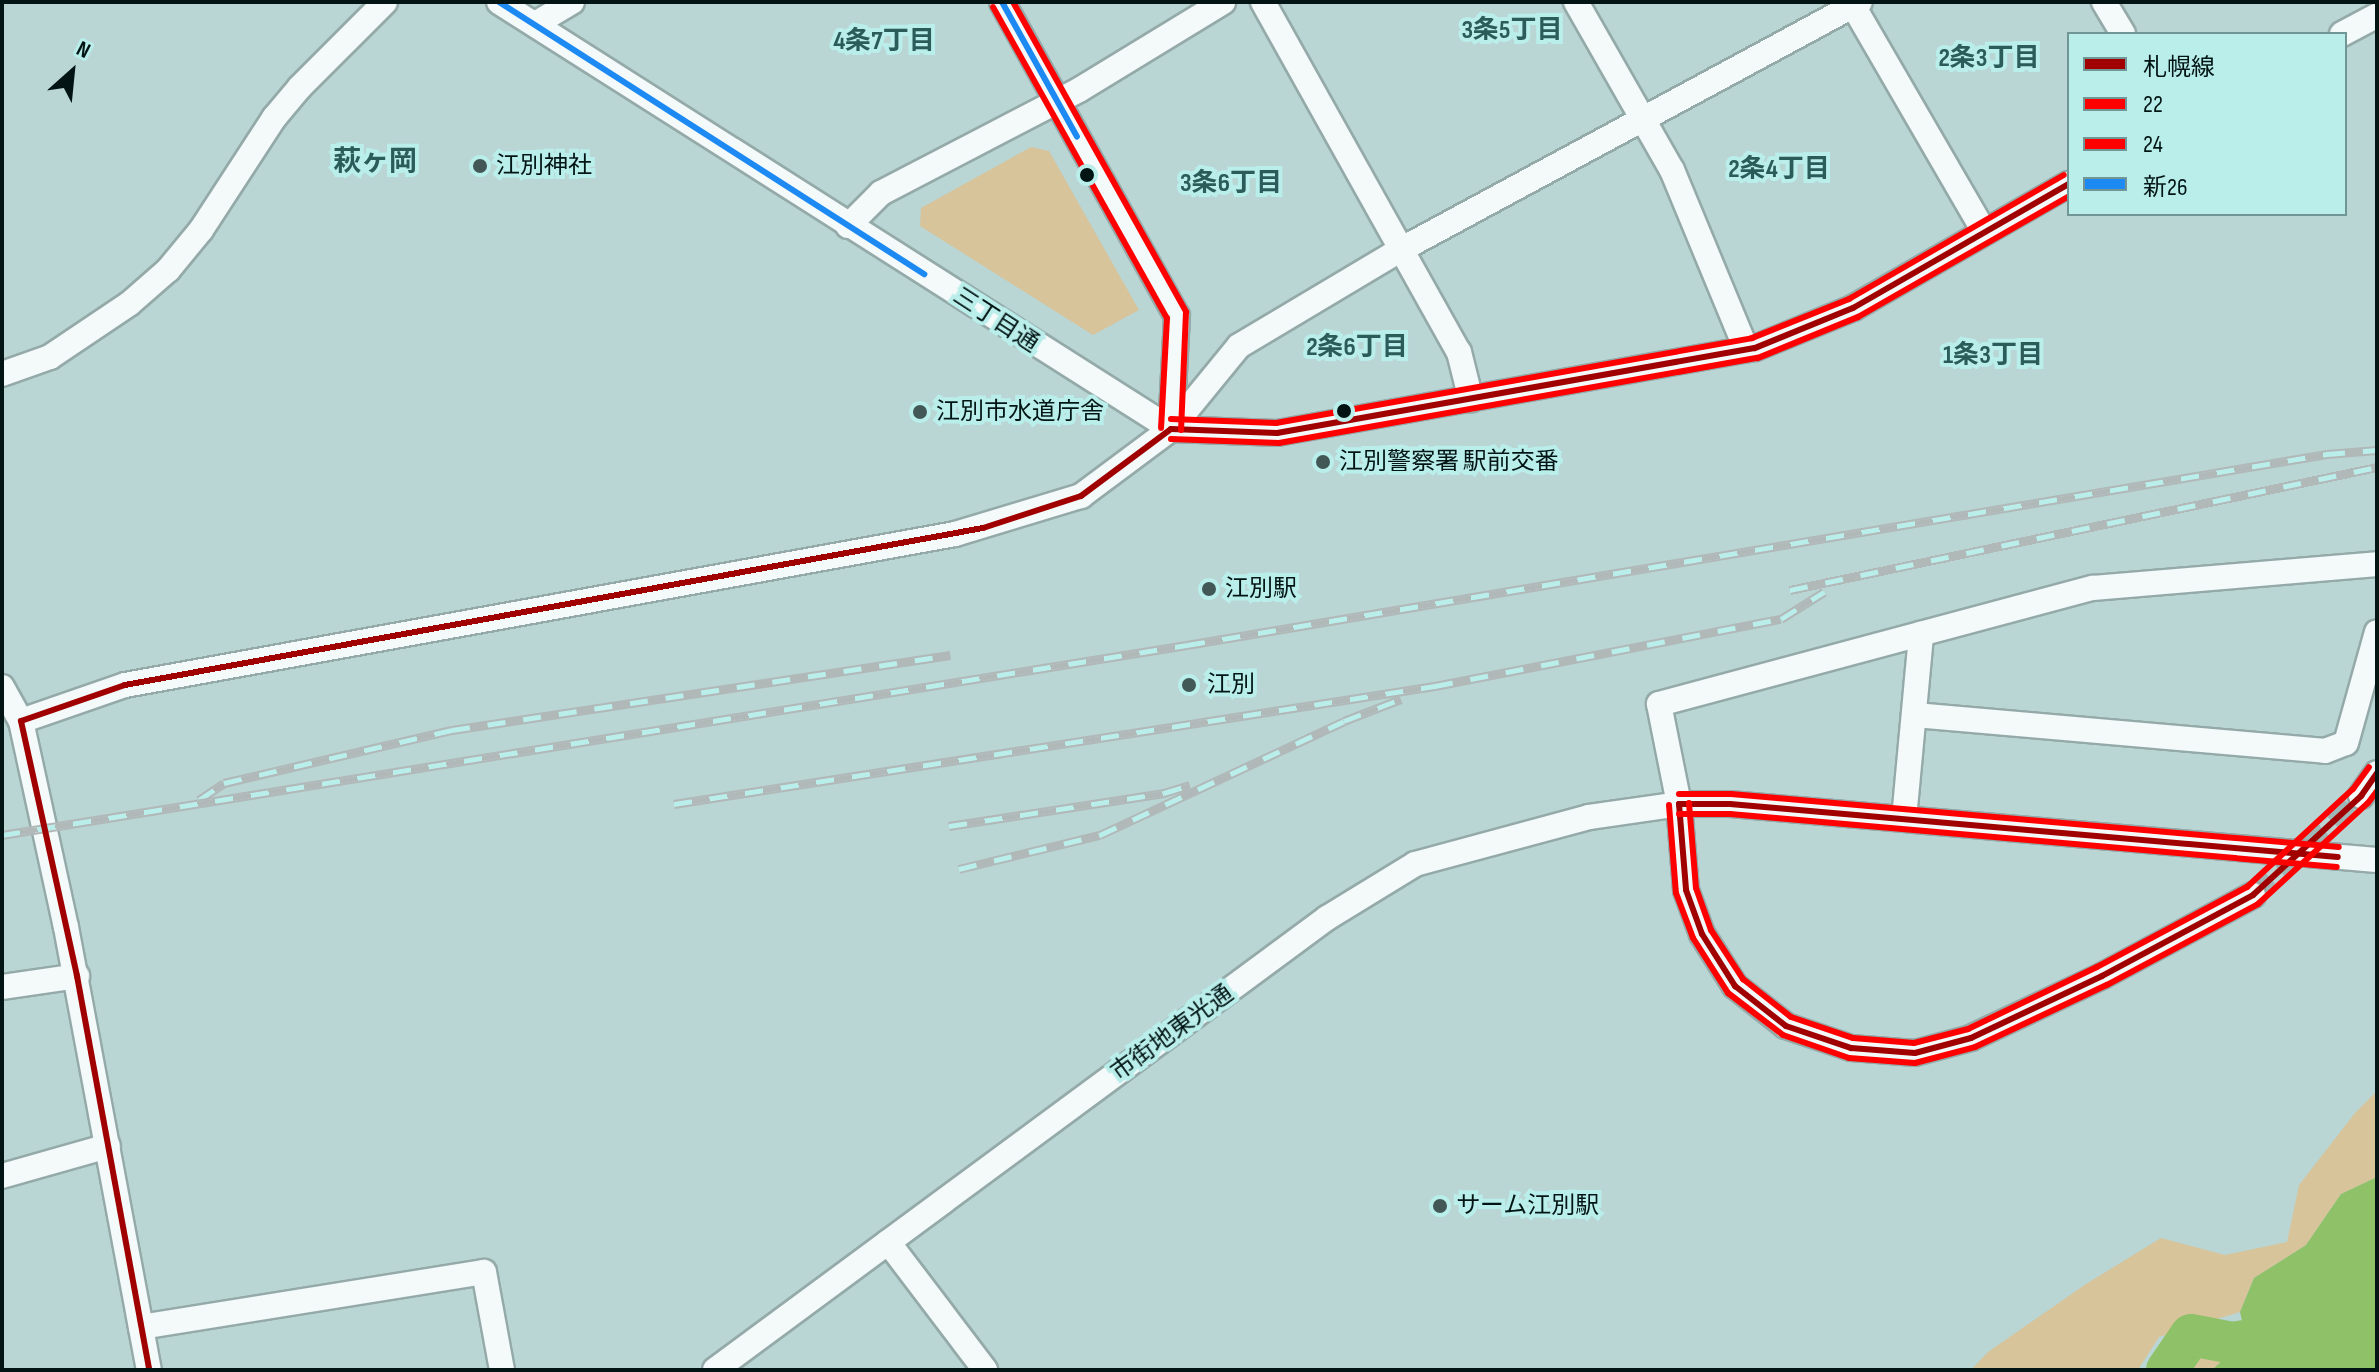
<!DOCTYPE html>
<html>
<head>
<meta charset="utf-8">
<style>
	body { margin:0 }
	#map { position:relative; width:2379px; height:1372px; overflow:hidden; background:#b9d5d4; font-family:"Sofia Sans Condensed","Noto Sans JP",sans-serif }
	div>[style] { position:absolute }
	.green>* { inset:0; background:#d7c49b }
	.water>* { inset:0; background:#8ec168 }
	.river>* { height:42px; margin:-21px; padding:0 21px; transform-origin:21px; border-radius:21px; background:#8ec168 }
	.minor-tunnel>* { height:24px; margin-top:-12px; transform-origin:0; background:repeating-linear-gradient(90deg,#9eb8b7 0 24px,transparent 0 36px) }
	.roads { filter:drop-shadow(2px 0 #94aaa9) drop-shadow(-2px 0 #94aaa9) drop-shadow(0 2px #94aaa9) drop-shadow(0 -2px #94aaa9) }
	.minor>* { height:24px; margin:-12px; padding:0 12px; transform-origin:12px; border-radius:12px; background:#f4f9f9 }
	.rail>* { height:9px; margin-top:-4.5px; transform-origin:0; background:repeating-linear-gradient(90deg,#baeeeb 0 18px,#b1b8b8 0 36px); box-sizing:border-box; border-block:2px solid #b1b8b8 }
	.bus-1>* { height:6px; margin:-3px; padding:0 3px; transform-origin:3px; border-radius:3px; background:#a00000 }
	.bus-2>* { height:6px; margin:-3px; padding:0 3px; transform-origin:3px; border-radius:3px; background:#f00 }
	.bus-3>* { height:6px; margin:-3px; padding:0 3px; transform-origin:3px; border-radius:3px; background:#f00 }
	.bus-4>* { height:6px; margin:-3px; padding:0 3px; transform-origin:3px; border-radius:3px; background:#1d8af3 }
	.dots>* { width:22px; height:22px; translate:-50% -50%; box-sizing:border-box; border:4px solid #baeeeb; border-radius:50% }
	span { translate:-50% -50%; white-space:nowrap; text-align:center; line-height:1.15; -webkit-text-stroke:8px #baeeeb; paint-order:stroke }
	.poi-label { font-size:24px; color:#021514 }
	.left { translate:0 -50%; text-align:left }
	.street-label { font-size:24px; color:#021514 }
	.neighbourhood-label { font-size:26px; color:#2b5c5a; font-weight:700 }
	.quarter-label { font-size:28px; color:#2b5c5a; font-weight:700 }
	.frame { position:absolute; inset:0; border:4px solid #021514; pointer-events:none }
	.legend { position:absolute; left:2067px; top:32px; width:280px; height:184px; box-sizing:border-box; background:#baeeeb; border:2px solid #709795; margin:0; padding:10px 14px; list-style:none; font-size:24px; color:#021514 }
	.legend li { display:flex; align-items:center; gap:16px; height:40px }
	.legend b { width:40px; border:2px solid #709795 }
	.north { position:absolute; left:32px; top:32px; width:80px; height:80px; -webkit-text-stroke:6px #baeeeb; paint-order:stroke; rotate:27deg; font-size:22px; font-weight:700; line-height:32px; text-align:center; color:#021514 }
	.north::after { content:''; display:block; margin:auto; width:28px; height:36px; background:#021514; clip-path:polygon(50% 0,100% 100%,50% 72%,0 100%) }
</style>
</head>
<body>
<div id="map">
	<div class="green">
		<i style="clip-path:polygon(1031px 147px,1049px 151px,1139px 310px,1093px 335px,920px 226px,921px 208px)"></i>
		<i style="clip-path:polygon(2377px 1091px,2377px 1177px,2341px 1194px,2306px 1245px,2254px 1278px,2240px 1312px,2159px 1337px,2138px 1370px,1971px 1370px,1988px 1352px,2086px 1284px,2161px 1238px,2225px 1255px,2287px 1242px,2299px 1185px,2355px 1113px)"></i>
		<i style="clip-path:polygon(2196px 1343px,2233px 1351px,2212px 1370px,2179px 1370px)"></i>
	</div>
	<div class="water">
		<i style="clip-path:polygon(2377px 1177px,2377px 1370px,2212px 1370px,2246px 1339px,2240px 1312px,2254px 1278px,2306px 1245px,2341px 1194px)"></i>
	</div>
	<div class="river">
		<i style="left:2167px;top:1370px;width:42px;rotate:-55.6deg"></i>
		<i style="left:2191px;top:1335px;width:43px;rotate:10.8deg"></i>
		<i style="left:2233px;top:1343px;width:146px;rotate:-9.8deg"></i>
	</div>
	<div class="minor-tunnel">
		<i style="left:2253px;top:895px;width:147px;rotate:-42.5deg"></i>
	</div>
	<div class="roads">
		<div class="minor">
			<i style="left:499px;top:2px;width:796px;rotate:32.43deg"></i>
			<i style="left:1171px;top:429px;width:106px;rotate:2.2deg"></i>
			<i style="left:1277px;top:433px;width:485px;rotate:-10.1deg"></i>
			<i style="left:1755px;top:348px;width:106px;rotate:-22.2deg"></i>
			<i style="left:1853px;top:308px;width:249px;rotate:-29.9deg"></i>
			<i style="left:1002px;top:2px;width:359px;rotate:60.9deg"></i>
			<i style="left:1177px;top:316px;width:113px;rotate:93deg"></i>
			<i style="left:1263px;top:2px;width:401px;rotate:60.8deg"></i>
			<i style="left:1459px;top:352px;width:49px;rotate:76deg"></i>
			<i style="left:1576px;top:2px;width:193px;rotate:60.3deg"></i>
			<i style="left:1672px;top:170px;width:194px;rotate:67.5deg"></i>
			<i style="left:1851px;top:2px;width:263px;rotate:59.9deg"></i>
			<i style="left:2104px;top:2px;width:37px;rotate:59deg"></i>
			<i style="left:535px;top:24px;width:43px;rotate:-30.7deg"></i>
			<i style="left:2342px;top:34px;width:40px;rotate:-28deg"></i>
			<i style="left:848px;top:226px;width:47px;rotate:-45deg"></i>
			<i style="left:881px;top:193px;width:223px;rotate:-27.5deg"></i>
			<i style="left:1079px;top:90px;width:169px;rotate:-31.4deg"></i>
			<i style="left:2px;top:374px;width:51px;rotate:-19.5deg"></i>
			<i style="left:50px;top:357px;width:95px;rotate:-33.9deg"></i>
			<i style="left:129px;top:304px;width:52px;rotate:-41.1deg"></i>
			<i style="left:168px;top:270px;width:52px;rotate:-50.5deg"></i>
			<i style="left:201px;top:230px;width:134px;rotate:-56.9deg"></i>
			<i style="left:274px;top:118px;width:40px;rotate:-50deg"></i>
			<i style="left:300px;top:87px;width:120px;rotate:-45deg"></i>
			<i style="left:2px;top:687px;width:39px;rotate:61deg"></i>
			<i style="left:21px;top:721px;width:211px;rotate:77.7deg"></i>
			<i style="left:66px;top:927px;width:451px;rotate:79.4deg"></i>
			<i style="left:1915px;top:715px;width:412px;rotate:5deg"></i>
			<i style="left:2325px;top:751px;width:22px;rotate:-21deg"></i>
			<i style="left:2346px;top:743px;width:115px;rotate:-74.4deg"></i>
			<i style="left:21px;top:721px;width:110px;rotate:-19.1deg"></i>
			<i style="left:125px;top:685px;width:844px;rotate:-10.31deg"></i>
			<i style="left:955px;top:534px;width:132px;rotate:-16.8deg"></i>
			<i style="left:1081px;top:496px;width:112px;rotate:-36.7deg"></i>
			<i style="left:1171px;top:429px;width:107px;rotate:-50.7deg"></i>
			<i style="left:1239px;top:346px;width:190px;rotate:-30.8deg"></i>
			<i style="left:1402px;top:249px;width:520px;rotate:-28.34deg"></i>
			<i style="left:2361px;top:796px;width:28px;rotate:-55deg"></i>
			<i style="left:1904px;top:819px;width:186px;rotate:-84.7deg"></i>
			<i style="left:2253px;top:895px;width:171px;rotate:151.8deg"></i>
			<i style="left:2102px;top:976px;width:145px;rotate:154.7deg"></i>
			<i style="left:1971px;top:1038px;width:58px;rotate:165deg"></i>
			<i style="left:1915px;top:1053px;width:64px;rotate:-175.5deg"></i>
			<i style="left:1851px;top:1048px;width:69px;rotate:-161.3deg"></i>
			<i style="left:1786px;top:1026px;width:65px;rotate:-141.9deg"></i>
			<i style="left:1735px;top:986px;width:62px;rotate:-122.4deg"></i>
			<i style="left:1702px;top:934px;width:47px;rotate:-110deg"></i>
			<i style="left:1686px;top:890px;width:86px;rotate:-94.7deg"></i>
			<i style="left:1679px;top:804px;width:102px;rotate:-101.3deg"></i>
			<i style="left:1659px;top:704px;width:449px;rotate:-15deg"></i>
			<i style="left:2093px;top:588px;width:285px;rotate:-4.8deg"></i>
			<i style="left:2px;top:987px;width:76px;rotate:-8.3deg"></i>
			<i style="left:2px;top:1176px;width:110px;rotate:-15.8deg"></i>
			<i style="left:888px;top:1242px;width:161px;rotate:52.8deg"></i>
			<i style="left:141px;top:1327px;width:347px;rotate:-9.1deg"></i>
			<i style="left:484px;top:1272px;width:100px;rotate:79.6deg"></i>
			<i style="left:715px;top:1370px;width:761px;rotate:-36.45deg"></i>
			<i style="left:1327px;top:918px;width:103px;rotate:-31.5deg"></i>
			<i style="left:1415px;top:864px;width:180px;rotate:-15.1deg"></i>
			<i style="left:1589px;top:817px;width:91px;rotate:-8.2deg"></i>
			<i style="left:1679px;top:804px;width:51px"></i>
			<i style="left:1730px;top:804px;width:649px;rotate:4.95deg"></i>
		</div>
	</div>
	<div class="rail">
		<i style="left:1790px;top:590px;width:600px;rotate:-11.83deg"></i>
		<i style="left:199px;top:800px;width:30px;rotate:-34deg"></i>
		<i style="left:224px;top:783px;width:234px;rotate:-13.1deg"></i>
		<i style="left:452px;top:730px;width:504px;rotate:-8.56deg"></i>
		<i style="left:674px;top:804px;width:770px;rotate:-8.81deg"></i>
		<i style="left:1435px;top:686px;width:352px;rotate:-11deg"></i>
		<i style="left:1781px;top:619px;width:51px;rotate:-32.1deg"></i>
		<i style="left:949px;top:826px;width:218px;rotate:-8.7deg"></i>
		<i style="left:1164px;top:793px;width:27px;rotate:-17deg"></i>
		<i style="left:2px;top:835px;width:1200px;rotate:-9.11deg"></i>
		<i style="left:1187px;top:645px;width:1156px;rotate:-9.51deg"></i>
		<i style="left:2327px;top:454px;width:50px;rotate:-4.6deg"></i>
		<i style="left:959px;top:869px;width:145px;rotate:-13.6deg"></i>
		<i style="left:1100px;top:835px;width:269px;rotate:-25deg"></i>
		<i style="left:1344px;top:721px;width:61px;rotate:-21.1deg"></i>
	</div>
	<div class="bus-1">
		<i style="left:1171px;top:429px;width:106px;rotate:2.2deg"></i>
		<i style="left:1277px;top:433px;width:485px;rotate:-10.1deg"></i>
		<i style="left:1755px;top:348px;width:106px;rotate:-22.2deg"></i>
		<i style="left:1853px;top:308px;width:249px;rotate:-29.9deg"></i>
		<i style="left:21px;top:721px;width:110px;rotate:-19.1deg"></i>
		<i style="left:125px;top:685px;width:872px;rotate:-10.37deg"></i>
		<i style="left:983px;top:528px;width:103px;rotate:-18.1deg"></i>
		<i style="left:1081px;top:496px;width:112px;rotate:-36.7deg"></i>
		<i style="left:21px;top:721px;width:261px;rotate:77.6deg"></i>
		<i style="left:77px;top:976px;width:401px;rotate:79.6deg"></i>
		<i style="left:1679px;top:804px;width:86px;rotate:85.3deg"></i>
		<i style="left:1686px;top:890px;width:47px;rotate:70deg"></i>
		<i style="left:1702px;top:934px;width:62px;rotate:57.6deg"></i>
		<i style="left:1735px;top:986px;width:65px;rotate:38.1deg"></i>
		<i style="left:1786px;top:1026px;width:69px;rotate:18.7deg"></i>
		<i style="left:1851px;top:1048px;width:64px;rotate:4.5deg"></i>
		<i style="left:1915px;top:1053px;width:58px;rotate:-15deg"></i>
		<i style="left:1971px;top:1038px;width:145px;rotate:-25.3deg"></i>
		<i style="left:2102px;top:976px;width:171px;rotate:-28.2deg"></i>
		<i style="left:2253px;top:895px;width:147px;rotate:-42.5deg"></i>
		<i style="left:2361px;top:796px;width:28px;rotate:-55deg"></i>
		<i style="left:1679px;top:804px;width:51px"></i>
		<i style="left:1730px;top:804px;width:610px;rotate:4.98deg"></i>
	</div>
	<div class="bus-2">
		<i style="left:993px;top:7px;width:356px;rotate:60.8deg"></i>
		<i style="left:1167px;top:318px;width:110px;rotate:93.1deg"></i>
		<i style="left:1171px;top:439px;width:108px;rotate:2.1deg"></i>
		<i style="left:1279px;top:443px;width:486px;rotate:-10.1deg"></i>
		<i style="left:1758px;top:358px;width:108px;rotate:-22.3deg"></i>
		<i style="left:1858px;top:317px;width:243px;rotate:-29.8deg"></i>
		<i style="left:1669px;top:805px;width:88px;rotate:85.5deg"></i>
		<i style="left:1676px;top:893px;width:48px;rotate:69.3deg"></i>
		<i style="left:1693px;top:938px;width:65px;rotate:57.5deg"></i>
		<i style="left:1728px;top:993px;width:69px;rotate:37.4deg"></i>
		<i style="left:1783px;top:1035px;width:70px;rotate:19.2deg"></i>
		<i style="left:1849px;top:1058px;width:66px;rotate:4.3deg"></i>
		<i style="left:1915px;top:1063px;width:62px;rotate:-14.9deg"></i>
		<i style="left:1975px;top:1047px;width:146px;rotate:-25.2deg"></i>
		<i style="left:2107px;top:985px;width:171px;rotate:-28.2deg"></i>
		<i style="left:2258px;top:904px;width:149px;rotate:-42.6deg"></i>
		<i style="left:2368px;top:803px;width:15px;rotate:-53deg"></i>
		<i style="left:1679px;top:814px;width:51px"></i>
		<i style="left:1730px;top:814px;width:609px;rotate:4.99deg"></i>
	</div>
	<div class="bus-3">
		<i style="left:1013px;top:2px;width:355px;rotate:60.8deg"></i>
		<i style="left:1186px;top:312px;width:118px;rotate:92.4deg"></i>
		<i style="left:1171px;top:419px;width:105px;rotate:2.2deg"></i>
		<i style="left:1276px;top:423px;width:484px;rotate:-10.1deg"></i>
		<i style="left:1752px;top:338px;width:105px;rotate:-21.9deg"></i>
		<i style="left:1849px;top:299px;width:248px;rotate:-30deg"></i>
		<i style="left:1679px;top:794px;width:52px"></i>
		<i style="left:1731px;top:794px;width:610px;rotate:4.98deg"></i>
		<i style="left:1689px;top:803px;width:85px;rotate:85.3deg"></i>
		<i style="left:1696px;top:888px;width:45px;rotate:70.3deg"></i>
		<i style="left:1711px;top:930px;width:59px;rotate:56.9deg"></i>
		<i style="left:1743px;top:979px;width:61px;rotate:38.4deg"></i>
		<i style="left:1791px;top:1017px;width:65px;rotate:18.7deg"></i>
		<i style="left:1853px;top:1038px;width:61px;rotate:4.7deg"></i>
		<i style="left:1914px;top:1043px;width:56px;rotate:-14.5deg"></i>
		<i style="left:1968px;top:1029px;width:143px;rotate:-25.7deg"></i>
		<i style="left:2097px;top:967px;width:170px;rotate:-28.1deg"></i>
		<i style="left:2247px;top:887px;width:144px;rotate:-42.8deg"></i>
		<i style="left:2353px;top:789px;width:27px;rotate:-54deg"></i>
	</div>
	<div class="bus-4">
		<i style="left:499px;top:2px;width:505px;rotate:32.62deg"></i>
		<i style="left:1002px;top:2px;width:154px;rotate:60.9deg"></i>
	</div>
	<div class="dots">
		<i style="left:480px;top:166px;background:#425857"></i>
		<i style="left:1087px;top:175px;background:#021514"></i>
		<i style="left:1344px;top:411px;background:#021514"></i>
		<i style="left:920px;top:412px;background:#425857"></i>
		<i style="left:1323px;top:462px;background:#425857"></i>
		<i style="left:1209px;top:589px;background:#425857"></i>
		<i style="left:1189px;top:685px;background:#425857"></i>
		<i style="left:1440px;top:1206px;background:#425857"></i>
	</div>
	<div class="poi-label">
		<span class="left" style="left:496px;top:166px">江別神社</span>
		<span class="left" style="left:936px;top:412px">江別市水道庁舎</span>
		<span class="left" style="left:1339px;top:462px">江別警察署 駅前交番</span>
		<span class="left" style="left:1225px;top:589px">江別駅</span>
		<span class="left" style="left:1207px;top:685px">江別</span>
		<span class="left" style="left:1456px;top:1206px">サーム江別駅</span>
	</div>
	<div class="street-label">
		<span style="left:996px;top:320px;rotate:33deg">三丁目通</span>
		<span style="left:1172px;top:1033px;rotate:-36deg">市街地東光通</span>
	</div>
	<div class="neighbourhood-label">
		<span style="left:1512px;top:31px">3条5丁目</span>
		<span style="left:884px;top:42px">4条7丁目</span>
		<span style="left:1989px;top:59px">2条3丁目</span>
		<span style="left:1779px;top:170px">2条4丁目</span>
		<span style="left:1231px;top:184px">3条6丁目</span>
		<span style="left:1357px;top:348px">2条6丁目</span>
		<span style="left:1993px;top:356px">1条3丁目</span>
	</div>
	<div class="quarter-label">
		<span style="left:375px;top:162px">萩ヶ岡</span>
	</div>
	<div class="frame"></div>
	<ul class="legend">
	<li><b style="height:10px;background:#a00000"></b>札幌線</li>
	<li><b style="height:10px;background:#f00"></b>22</li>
	<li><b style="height:10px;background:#f00"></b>24</li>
	<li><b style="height:10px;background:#1d8af3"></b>新26</li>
	</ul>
	<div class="north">N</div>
</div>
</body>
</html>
